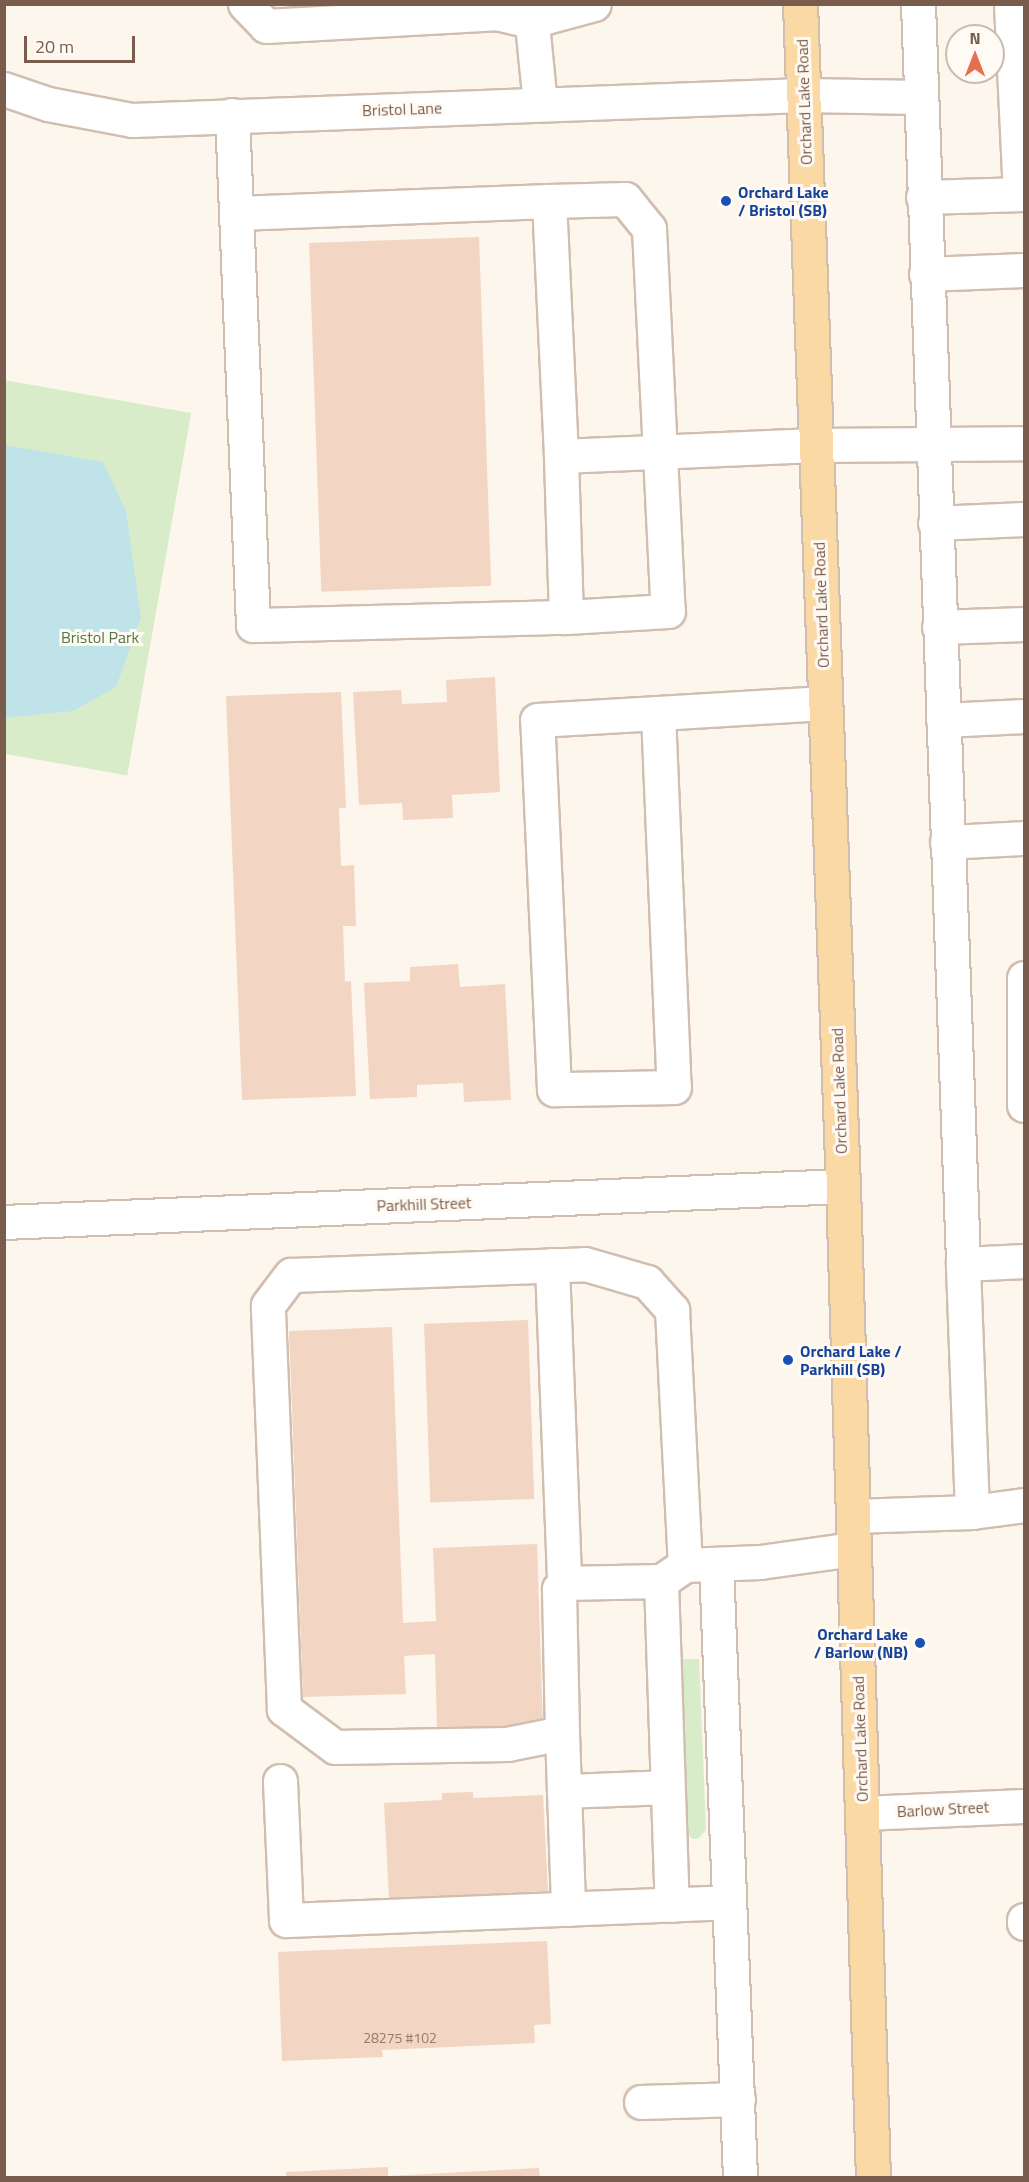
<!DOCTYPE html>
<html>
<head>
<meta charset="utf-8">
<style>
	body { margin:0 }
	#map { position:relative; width:1029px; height:2182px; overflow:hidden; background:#fdf6ec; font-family:"Titillium Web",sans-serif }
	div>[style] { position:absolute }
	.green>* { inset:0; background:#d8ecc9; transform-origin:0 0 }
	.water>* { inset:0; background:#bfe3e8 }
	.building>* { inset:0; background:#f3d5c3; transform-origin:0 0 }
	.roads { filter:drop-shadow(2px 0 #d1beb0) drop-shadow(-2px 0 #d1beb0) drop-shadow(0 2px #d1beb0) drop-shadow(0 -2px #d1beb0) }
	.minor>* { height:33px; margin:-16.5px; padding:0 16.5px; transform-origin:16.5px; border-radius:16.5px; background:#fff }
	.major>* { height:33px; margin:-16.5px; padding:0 16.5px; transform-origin:16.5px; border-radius:16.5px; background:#fbd9a5 }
	.dots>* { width:16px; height:16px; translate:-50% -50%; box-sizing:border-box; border:3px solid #fffaf3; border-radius:50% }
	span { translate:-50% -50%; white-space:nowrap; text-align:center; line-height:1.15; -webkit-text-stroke:6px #fffaf3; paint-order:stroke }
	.number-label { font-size:14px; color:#987a6a }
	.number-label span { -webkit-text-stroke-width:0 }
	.street-label { font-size:16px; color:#7a5c4d }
	.transit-label { font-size:16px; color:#164399; font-weight:700 }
	.left { translate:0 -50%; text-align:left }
	.right { translate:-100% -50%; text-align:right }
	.park-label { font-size:16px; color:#537a41 }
	.frame { position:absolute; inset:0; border:6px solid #7a5c4d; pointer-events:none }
	.north { position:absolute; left:945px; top:24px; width:60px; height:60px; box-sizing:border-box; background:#fffaf3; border:2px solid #cabbb1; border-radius:50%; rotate:0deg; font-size:16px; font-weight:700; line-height:24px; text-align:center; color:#7a5c4d }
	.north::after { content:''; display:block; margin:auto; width:21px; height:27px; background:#e76f51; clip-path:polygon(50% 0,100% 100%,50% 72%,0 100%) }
	.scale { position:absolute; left:24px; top:36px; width:111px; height:27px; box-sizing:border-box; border:3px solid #7a5c4d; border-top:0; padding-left:8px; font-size:18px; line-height:21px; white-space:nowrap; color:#7a5c4d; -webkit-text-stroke:4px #fffaf3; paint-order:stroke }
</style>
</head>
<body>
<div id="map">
	<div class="green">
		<i style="left:4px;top:380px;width:190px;height:368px;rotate:10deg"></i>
		<i style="clip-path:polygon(678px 1659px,699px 1659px,706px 1830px,698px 1839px,692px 1839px,686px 1831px)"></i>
	</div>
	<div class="water">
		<i style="clip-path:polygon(4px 445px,103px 462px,126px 511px,141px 618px,116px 687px,73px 711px,5px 718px)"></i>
	</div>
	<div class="building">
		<i style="left:479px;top:237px;width:349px;height:170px;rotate:88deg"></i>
		<i style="clip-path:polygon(495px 677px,500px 792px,452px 795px,453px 818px,403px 820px,402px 803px,359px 805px,353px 692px,401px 690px,402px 704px,447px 702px,446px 680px)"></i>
		<i style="clip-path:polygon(341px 692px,346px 808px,339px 808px,341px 866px,354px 865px,356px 926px,343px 926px,345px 982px,351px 981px,356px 1096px,242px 1100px,226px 696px)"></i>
		<i style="clip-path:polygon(458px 964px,460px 987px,505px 984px,511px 1100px,464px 1102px,463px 1083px,417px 1085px,417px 1097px,370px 1099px,364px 983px,410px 981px,410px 967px)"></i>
		<i style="left:528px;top:1320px;width:179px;height:104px;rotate:88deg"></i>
		<i style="clip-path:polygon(392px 1327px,403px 1623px,436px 1621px,433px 1548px,537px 1544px,543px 1727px,437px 1731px,435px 1654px,404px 1656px,406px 1694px,303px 1697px,289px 1331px)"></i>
		<i style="clip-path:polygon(473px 1792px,473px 1798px,543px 1795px,548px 1891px,389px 1899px,384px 1803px,442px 1800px,442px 1793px)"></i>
		<i style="clip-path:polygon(547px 1941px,551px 2024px,534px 2025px,535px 2043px,382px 2050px,383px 2057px,282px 2061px,278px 1952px)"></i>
		<i style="clip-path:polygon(388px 2167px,388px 2176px,539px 2168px,540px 2178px,286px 2178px,286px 2172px)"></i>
	</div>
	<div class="roads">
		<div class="minor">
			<i style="left:245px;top:4px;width:30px;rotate:46deg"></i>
			<i style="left:266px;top:26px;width:230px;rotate:-3.2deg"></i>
			<i style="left:496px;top:13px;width:36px;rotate:13deg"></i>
			<i style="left:531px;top:21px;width:65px;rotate:-15.1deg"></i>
			<i style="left:530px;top:4px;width:100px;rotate:84.3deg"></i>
			<i style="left:918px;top:4px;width:1261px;rotate:87.95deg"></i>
			<i style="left:1011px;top:4px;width:190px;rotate:87.3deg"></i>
			<i style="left:4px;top:89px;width:46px;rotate:18.8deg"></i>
			<i style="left:48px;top:104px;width:86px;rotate:10.8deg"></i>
			<i style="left:132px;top:120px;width:672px;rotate:-2.13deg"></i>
			<i style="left:804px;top:95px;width:116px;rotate:1deg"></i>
			<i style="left:232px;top:115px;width:510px;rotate:87.64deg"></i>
			<i style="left:253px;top:625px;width:313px;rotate:-1.5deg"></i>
			<i style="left:566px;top:617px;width:161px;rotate:-91.8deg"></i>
			<i style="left:923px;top:197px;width:101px;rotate:-1.7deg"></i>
			<i style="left:549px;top:201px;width:76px;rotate:-1.5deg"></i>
			<i style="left:625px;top:199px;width:38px;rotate:51deg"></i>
			<i style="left:649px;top:229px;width:382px;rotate:87.2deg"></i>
			<i style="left:668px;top:611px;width:102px;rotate:176.6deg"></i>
			<i style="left:237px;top:213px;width:312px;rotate:-2.2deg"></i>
			<i style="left:549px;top:201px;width:255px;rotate:87.3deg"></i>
			<i style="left:561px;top:456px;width:254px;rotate:-2.5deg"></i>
			<i style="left:815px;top:445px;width:209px;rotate:-0.5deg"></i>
			<i style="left:926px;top:274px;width:98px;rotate:-2.3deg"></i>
			<i style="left:935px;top:523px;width:89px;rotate:-2.6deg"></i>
			<i style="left:939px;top:627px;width:85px;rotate:-2deg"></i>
			<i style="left:658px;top:713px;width:374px;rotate:87.6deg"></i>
			<i style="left:674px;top:1087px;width:120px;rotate:179deg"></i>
			<i style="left:554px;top:1089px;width:369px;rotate:-92.6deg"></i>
			<i style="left:537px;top:720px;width:121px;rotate:-3.3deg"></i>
			<i style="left:658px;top:713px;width:167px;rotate:-3.4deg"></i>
			<i style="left:943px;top:720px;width:81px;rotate:-2.8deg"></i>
			<i style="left:947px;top:842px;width:77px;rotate:-3deg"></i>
			<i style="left:1024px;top:978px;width:127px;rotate:90deg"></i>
			<i style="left:4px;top:1222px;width:840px;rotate:-2.46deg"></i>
			<i style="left:552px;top:1265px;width:318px;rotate:87.8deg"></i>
			<i style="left:972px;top:1512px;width:52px;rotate:-7.7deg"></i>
			<i style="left:853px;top:1516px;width:119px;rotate:-1.9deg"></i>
			<i style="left:972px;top:1512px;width:248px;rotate:-92.1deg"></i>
			<i style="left:963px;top:1264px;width:61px;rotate:-2.8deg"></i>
			<i style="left:716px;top:1564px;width:614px;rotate:87.76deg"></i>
			<i style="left:685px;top:1565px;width:29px;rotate:146deg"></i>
			<i style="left:661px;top:1581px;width:97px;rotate:178.8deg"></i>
			<i style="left:564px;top:1583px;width:8px;rotate:130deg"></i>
			<i style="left:559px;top:1589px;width:144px;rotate:88.8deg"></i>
			<i style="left:562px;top:1733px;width:56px;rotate:168.7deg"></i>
			<i style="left:507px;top:1744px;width:172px;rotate:179deg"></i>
			<i style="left:335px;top:1747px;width:64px;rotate:-143.3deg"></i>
			<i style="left:284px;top:1709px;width:404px;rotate:-92.3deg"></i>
			<i style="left:268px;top:1305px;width:38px;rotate:-53deg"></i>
			<i style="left:291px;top:1275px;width:294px;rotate:-2.1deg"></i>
			<i style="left:585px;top:1264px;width:65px;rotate:16.2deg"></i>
			<i style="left:647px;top:1282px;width:38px;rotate:48deg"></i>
			<i style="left:672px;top:1310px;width:255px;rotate:87.1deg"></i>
			<i style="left:685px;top:1565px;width:75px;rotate:-2.3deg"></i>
			<i style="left:760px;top:1562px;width:95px;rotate:-7.9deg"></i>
			<i style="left:661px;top:1581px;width:324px;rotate:88.1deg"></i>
			<i style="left:562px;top:1733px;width:176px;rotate:88deg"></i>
			<i style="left:280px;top:1781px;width:139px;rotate:87.5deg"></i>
			<i style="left:286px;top:1920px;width:443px;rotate:-2.3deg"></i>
			<i style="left:564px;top:1791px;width:103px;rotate:-2.2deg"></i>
			<i style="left:862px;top:1813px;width:162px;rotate:-2.5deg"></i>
			<i style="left:1024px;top:1920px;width:3px;rotate:90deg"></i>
			<i style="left:641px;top:2102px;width:97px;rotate:-1.8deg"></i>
		</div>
		<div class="major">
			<i style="left:800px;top:4px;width:1183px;rotate:87.92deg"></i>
			<i style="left:843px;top:1186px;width:992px;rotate:88.27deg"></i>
		</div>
	</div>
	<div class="dots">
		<i style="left:726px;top:201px;background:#1a4fb4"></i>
		<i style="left:788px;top:1360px;background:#1a4fb4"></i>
		<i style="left:920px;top:1643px;background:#1a4fb4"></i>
	</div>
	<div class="number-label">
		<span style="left:400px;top:2038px">28275 #102</span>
	</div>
	<div class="street-label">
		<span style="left:804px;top:102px;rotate:-92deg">Orchard Lake Road</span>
		<span style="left:402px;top:109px;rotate:-2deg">Bristol Lane</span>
		<span style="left:821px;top:605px;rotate:-92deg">Orchard Lake Road</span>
		<span style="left:839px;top:1091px;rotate:-92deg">Orchard Lake Road</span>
		<span style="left:424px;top:1204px;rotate:-2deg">Parkhill Street</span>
		<span style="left:860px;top:1739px;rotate:-92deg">Orchard Lake Road</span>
		<span style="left:943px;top:1809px;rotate:-3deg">Barlow Street</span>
	</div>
	<div class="transit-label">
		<span class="left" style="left:738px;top:201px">Orchard Lake<br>/ Bristol (SB)</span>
		<span class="left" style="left:800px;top:1360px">Orchard Lake /<br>Parkhill (SB)</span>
		<span class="right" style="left:908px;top:1643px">Orchard Lake<br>/ Barlow (NB)</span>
	</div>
	<div class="park-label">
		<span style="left:100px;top:637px">Bristol Park</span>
	</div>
	<div class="frame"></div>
	<div class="north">N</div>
	<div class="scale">20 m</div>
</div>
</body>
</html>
